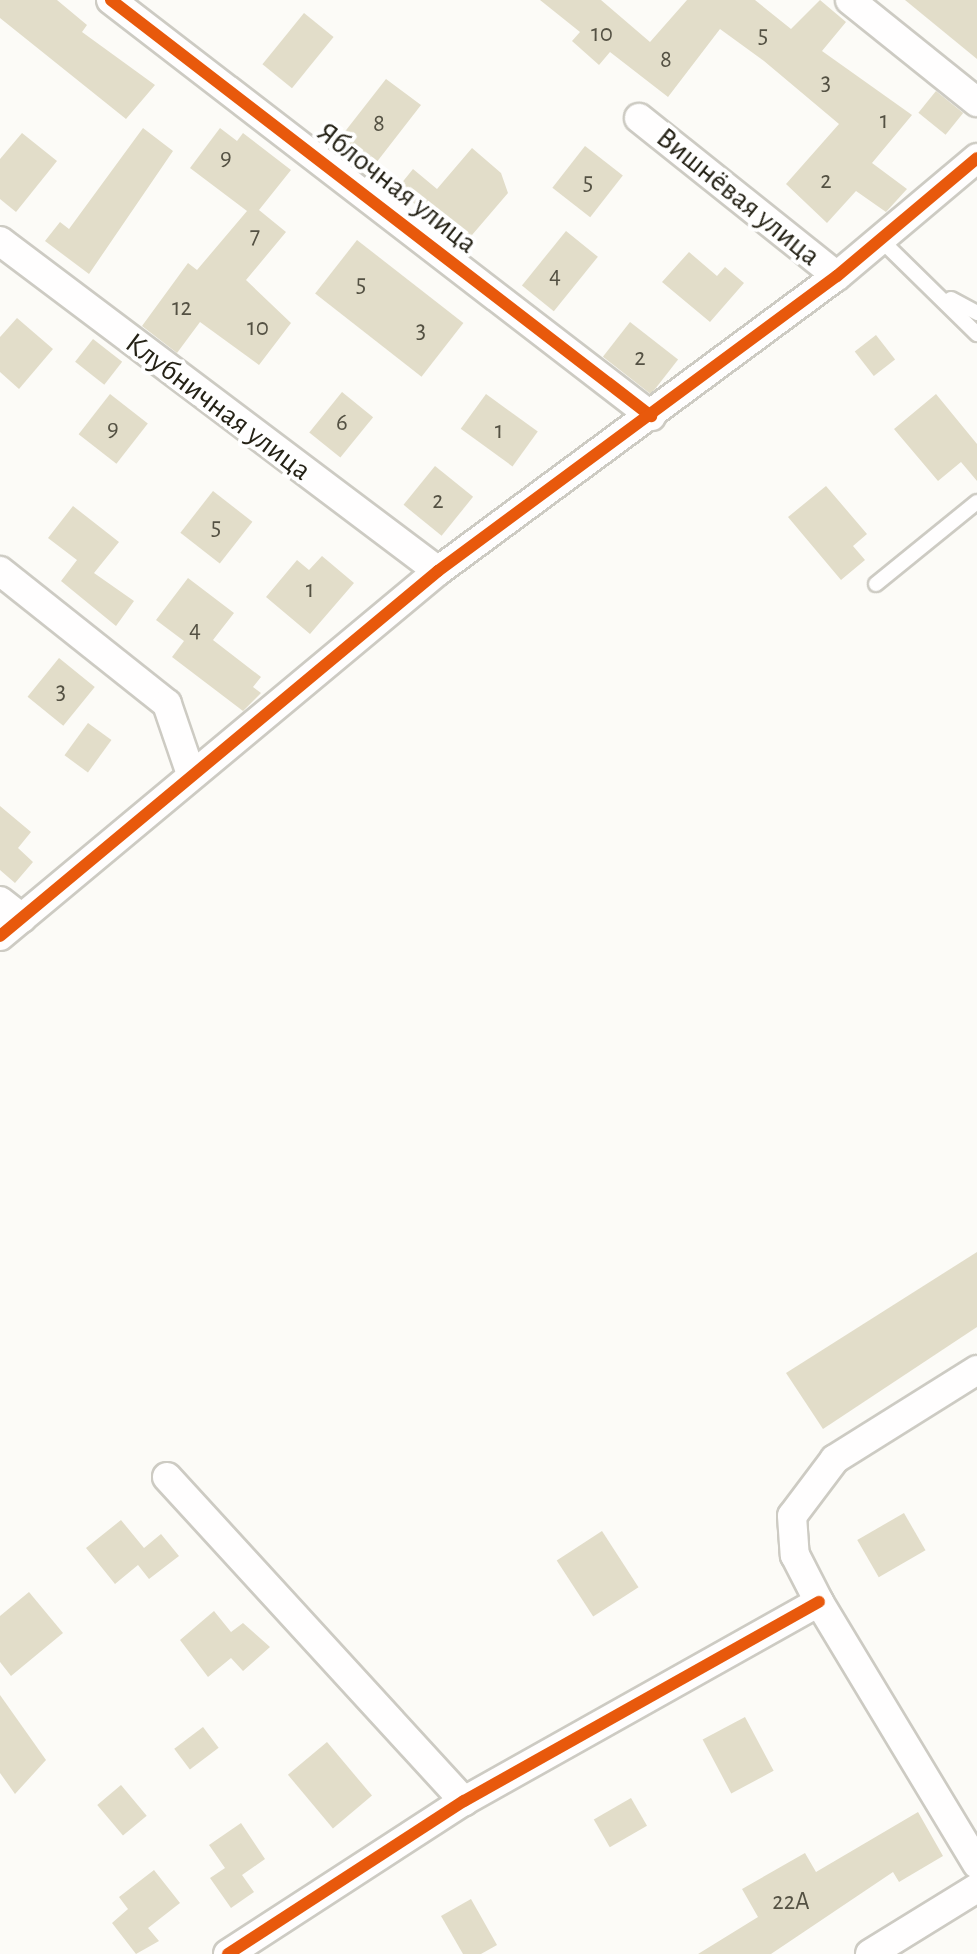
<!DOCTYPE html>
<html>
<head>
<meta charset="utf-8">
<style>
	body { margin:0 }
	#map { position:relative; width:977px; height:1954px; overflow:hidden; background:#fcfbf7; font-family:"Alegreya Sans",sans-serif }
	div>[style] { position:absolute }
	.building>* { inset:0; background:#e2ddc9; transform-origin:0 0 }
	.roads { filter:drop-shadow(2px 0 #cdcbc3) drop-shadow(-2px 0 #cdcbc3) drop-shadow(0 2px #cdcbc3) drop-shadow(0 -2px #cdcbc3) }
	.lane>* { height:14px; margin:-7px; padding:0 7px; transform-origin:7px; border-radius:7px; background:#fffefe }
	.street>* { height:28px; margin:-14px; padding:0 14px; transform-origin:14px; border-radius:14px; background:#fffefe }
	.cycleway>* { height:12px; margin:-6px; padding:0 6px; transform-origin:6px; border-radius:6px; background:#e8590c }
	span { translate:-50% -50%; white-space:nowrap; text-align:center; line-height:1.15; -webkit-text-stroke:8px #fff; paint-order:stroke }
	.number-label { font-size:25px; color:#545143 }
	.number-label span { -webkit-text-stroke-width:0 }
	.street-label { font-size:30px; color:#252216 }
</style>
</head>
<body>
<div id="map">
	<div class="building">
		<i style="clip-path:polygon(0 0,57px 0,87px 25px,82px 32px,155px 85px,126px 119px,0 18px)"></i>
		<i style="clip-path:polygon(540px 0,601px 0,650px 42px,687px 0,755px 0,791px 29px,820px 0,846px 22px,822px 51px,912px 115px,872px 163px,907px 189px,886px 212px,856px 191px,827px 223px,786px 184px,839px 124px,764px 61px,720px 29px,668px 97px,610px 52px,599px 65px,572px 41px,580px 32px)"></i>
		<i style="clip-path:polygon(905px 0,977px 0,977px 59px)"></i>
		<i style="left:304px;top:13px;width:38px;height:66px;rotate:39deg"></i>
		<i style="clip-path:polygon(386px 79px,421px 105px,376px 163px,362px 152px,356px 159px,336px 143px)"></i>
		<i style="left:936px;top:91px;width:35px;height:28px;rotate:39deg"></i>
		<i style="clip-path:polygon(143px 128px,173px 151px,89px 274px,45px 241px,60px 222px,69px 229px)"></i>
		<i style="clip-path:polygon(220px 128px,237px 141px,243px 133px,291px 170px,259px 210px,286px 232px,246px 280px,291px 323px,259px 365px,200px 322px,177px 353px,142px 326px,188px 263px,197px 270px,247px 211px,190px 168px)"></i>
		<i style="clip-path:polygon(22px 133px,57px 161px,16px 212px,0 199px,0 159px)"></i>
		<i style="left:585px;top:146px;width:48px;height:53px;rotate:38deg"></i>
		<i style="clip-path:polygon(472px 148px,501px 173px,508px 193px,466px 242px,396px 190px,413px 169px,437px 189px)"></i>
		<i style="left:566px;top:231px;width:41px;height:70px;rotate:39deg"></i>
		<i style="left:357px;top:240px;width:135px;height:68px;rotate:38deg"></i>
		<i style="clip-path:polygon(689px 252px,717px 276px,725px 267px,744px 283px,710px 322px,662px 282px)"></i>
		<i style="clip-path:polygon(17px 318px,53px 349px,19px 389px,0 372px,0 337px)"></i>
		<i style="left:630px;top:322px;width:61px;height:44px;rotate:38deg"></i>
		<i style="left:876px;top:335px;width:31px;height:27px;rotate:52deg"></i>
		<i style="left:93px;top:339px;width:37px;height:29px;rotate:38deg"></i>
		<i style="left:342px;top:392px;width:40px;height:52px;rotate:39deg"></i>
		<i style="left:110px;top:394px;width:48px;height:51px;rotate:38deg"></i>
		<i style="left:486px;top:394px;width:64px;height:43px;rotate:36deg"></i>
		<i style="clip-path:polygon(936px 394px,977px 444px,977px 481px,961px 462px,938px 481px,894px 429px)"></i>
		<i style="left:435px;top:466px;width:49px;height:50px;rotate:39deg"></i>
		<i style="clip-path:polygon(826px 486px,867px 534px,853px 546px,865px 560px,841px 580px,788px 517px)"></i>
		<i style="left:213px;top:491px;width:50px;height:53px;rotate:38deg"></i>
		<i style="clip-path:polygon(73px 506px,119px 542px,94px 573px,134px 601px,116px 626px,61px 581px,77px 560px,94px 573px,48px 538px)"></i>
		<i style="clip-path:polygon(322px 556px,354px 583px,310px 634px,266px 597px,297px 560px,309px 570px)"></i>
		<i style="clip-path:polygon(188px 578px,234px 613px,213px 640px,261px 677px,253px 687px,261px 693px,243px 711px,172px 657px,184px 641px,156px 620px)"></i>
		<i style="left:59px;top:658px;width:46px;height:50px;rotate:39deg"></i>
		<i style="left:88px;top:723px;width:29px;height:40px;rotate:36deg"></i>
		<i style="clip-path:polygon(0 806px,31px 832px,18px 848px,33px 862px,15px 883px,0 870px)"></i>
		<i style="clip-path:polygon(977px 1252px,977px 1327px,823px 1429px,786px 1373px)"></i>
		<i style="left:904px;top:1513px;width:43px;height:54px;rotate:60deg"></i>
		<i style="clip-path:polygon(121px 1520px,144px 1548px,161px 1534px,179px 1556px,149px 1579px,138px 1565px,115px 1584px,86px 1548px)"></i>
		<i style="left:602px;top:1531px;width:67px;height:54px;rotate:57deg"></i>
		<i style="clip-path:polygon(29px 1592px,63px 1633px,11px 1676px,0 1662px,0 1616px)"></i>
		<i style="clip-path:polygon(214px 1611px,231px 1632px,243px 1623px,270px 1647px,243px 1671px,231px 1658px,208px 1677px,180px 1640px)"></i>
		<i style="clip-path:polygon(0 1695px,46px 1760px,15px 1794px,0 1773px)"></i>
		<i style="left:745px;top:1717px;width:61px;height:48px;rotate:62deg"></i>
		<i style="left:203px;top:1727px;width:26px;height:36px;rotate:53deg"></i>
		<i style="left:327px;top:1742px;width:70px;height:51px;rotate:50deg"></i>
		<i style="left:121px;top:1785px;width:40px;height:31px;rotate:50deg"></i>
		<i style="left:631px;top:1798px;width:32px;height:43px;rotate:60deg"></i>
		<i style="clip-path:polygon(918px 1812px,943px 1856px,899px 1882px,893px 1872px,771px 1954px,698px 1954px,758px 1917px,742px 1889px,805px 1853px,816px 1872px)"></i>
		<i style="clip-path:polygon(241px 1823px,265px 1859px,242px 1875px,254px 1892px,231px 1908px,210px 1878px,225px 1868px,209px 1845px)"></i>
		<i style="clip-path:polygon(154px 1870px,180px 1903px,148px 1928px,159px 1941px,136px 1954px,112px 1923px,128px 1909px,119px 1897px)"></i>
		<i style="clip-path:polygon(471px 1899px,497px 1945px,481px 1954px,463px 1954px,441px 1916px)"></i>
	</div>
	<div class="roads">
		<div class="lane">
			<i style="left:880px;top:239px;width:136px;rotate:44.4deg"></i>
			<i style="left:951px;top:299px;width:30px;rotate:28deg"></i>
			<i style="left:876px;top:584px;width:130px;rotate:-39.1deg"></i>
		</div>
		<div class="street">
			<i style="left:111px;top:0;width:682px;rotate:37.61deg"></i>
			<i style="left:850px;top:0;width:163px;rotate:38.8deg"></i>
			<i style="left:639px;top:118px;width:253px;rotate:38.6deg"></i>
			<i style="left:0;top:241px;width:548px;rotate:37deg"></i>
			<i style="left:0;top:571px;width:213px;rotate:38.5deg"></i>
			<i style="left:167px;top:704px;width:71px;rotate:71.1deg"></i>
			<i style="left:0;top:901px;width:28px;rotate:38deg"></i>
			<i style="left:0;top:936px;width:570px;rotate:-39.81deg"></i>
			<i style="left:438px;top:571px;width:496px;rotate:-36.5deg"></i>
			<i style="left:837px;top:276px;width:183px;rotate:-40.1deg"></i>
			<i style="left:977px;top:1370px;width:168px;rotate:147.9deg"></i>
			<i style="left:835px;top:1459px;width:71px;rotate:127deg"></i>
			<i style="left:792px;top:1516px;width:39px;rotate:86deg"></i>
			<i style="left:795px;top:1555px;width:53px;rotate:62.9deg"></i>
			<i style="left:819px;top:1602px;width:306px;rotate:58.9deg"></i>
			<i style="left:167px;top:1477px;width:440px;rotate:47.5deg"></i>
			<i style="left:228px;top:1954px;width:281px;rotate:-33deg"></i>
			<i style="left:464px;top:1801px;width:407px;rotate:-29.3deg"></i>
			<i style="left:870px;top:1954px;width:126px;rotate:-31.7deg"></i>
		</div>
	</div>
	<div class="cycleway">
		<i style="left:111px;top:0;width:682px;rotate:37.61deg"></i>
		<i style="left:0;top:936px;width:570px;rotate:-39.81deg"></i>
		<i style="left:438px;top:571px;width:496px;rotate:-36.5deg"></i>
		<i style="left:837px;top:276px;width:183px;rotate:-40.1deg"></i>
		<i style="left:228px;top:1954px;width:281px;rotate:-33deg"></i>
		<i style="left:464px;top:1801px;width:407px;rotate:-29.3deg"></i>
	</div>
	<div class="number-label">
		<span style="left:602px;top:34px">10</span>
		<span style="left:763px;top:35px">5</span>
		<span style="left:666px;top:60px">8</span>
		<span style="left:826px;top:83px">3</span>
		<span style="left:884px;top:121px">1</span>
		<span style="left:379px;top:124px">8</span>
		<span style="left:226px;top:158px">9</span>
		<span style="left:826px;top:181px">2</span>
		<span style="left:588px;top:182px">5</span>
		<span style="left:255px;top:236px">7</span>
		<span style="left:555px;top:276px">4</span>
		<span style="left:361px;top:284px">5</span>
		<span style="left:182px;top:308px">12</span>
		<span style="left:258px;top:328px">10</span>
		<span style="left:421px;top:331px">3</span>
		<span style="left:640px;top:358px">2</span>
		<span style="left:342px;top:423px">6</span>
		<span style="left:113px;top:429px">9</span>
		<span style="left:499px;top:431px">1</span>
		<span style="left:438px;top:501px">2</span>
		<span style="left:216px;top:527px">5</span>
		<span style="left:310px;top:590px">1</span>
		<span style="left:195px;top:630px">4</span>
		<span style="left:61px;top:692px">3</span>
		<span style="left:791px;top:1902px">22А</span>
	</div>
	<div class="street-label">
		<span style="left:397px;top:188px;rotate:38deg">Яблочная улица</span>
		<span style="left:738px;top:197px;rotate:39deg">Вишнёвая улица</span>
		<span style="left:218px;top:407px;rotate:37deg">Клубничная улица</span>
	</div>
</div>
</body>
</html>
